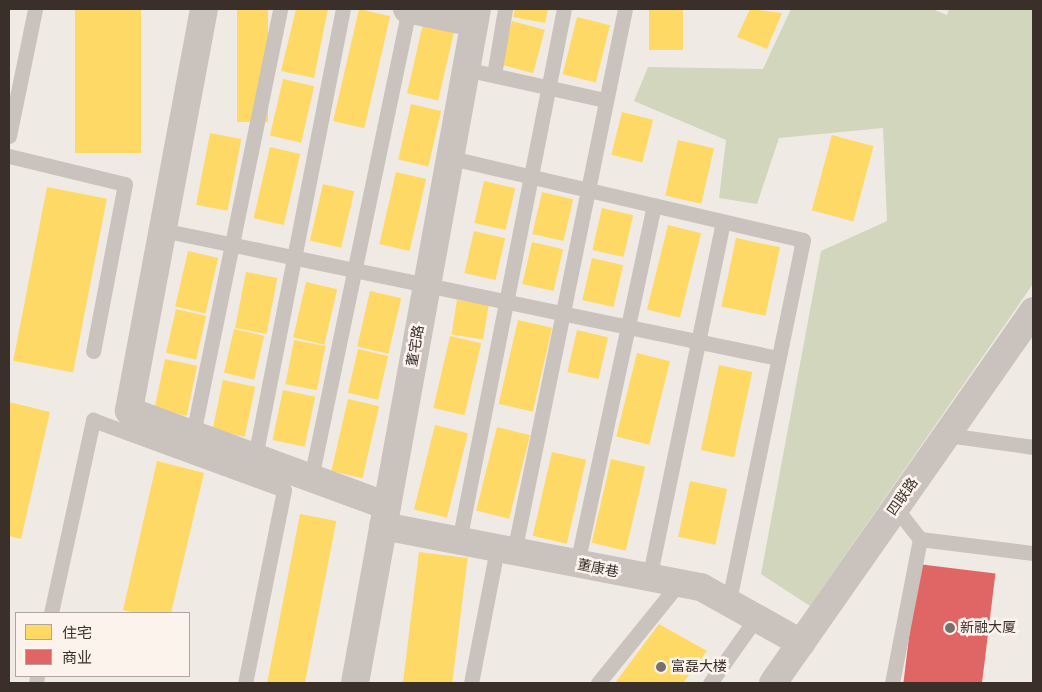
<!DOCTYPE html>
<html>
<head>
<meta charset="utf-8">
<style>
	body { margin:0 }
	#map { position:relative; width:1042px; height:692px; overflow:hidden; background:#f0eae4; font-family:"Nunito Sans","Noto Sans SC",sans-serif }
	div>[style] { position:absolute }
	.green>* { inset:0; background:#d2d6bd }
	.homes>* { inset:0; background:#ffd966; transform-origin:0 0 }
	.shops>* { inset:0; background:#e06666; transform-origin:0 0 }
	.lane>* { height:15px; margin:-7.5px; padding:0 7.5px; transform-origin:7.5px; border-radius:7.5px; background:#cac2bd }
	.street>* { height:28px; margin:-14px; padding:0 14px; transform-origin:14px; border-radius:14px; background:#cac2bd }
	.dots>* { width:14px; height:14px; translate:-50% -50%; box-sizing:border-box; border:2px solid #fcf4ec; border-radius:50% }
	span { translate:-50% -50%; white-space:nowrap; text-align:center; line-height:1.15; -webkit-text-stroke:5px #fcf4ec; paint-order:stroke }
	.street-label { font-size:14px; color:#3b2f2a }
	.poi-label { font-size:14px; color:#3b2f2a }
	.left { translate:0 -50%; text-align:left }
	.frame { position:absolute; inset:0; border:10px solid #3b2f2a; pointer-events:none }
	.legend { position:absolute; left:15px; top:612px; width:175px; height:65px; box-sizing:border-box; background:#fcf4ec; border:1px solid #afa59e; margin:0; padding:6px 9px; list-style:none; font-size:15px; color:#3b2f2a }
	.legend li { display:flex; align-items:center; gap:10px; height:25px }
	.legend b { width:25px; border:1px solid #afa59e }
</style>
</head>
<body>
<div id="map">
	<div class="green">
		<i style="clip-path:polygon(791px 9px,932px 9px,947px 15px,949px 9px,1033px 9px,1033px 284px,810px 606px,761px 574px,821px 251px,887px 221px,883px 128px,779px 138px,757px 204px,719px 198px,726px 140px,634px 101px,648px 67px,763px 69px)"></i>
	</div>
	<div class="homes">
		<i style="left:75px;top:9px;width:66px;height:144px"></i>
		<i style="left:237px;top:9px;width:31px;height:113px"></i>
		<i style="clip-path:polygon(296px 9px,328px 9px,314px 78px,281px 71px)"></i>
		<i style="left:359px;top:9px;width:32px;height:115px;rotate:13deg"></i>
		<i style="clip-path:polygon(515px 9px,548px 9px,545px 23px,513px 17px)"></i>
		<i style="left:649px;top:9px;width:34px;height:41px"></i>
		<i style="clip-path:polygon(750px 9px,782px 13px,767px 49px,737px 37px)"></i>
		<i style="left:577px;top:17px;width:34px;height:59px;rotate:14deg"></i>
		<i style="left:512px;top:21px;width:34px;height:45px;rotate:15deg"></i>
		<i style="left:423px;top:24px;width:32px;height:71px;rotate:13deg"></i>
		<i style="left:283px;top:79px;width:32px;height:58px;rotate:13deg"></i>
		<i style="left:411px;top:104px;width:31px;height:57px;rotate:13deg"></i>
		<i style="left:622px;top:112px;width:32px;height:44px;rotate:14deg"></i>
		<i style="left:210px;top:133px;width:32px;height:73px;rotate:11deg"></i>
		<i style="left:832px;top:135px;width:43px;height:78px;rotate:15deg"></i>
		<i style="left:678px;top:140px;width:37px;height:57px;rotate:13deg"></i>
		<i style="left:270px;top:147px;width:31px;height:73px;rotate:13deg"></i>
		<i style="left:396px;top:172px;width:31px;height:74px;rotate:13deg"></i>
		<i style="left:484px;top:181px;width:32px;height:43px;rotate:13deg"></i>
		<i style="left:323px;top:184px;width:32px;height:58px;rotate:13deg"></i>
		<i style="left:47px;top:187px;width:61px;height:177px;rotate:11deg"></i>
		<i style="left:542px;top:192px;width:32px;height:43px;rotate:13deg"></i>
		<i style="left:602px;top:208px;width:32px;height:43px;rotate:13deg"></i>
		<i style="left:668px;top:225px;width:34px;height:87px;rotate:14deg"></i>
		<i style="left:474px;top:231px;width:32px;height:43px;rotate:13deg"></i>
		<i style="left:736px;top:238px;width:45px;height:70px;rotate:12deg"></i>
		<i style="left:532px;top:242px;width:32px;height:43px;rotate:13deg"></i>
		<i style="left:188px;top:251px;width:31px;height:57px;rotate:13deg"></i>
		<i style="left:592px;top:258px;width:32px;height:43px;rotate:13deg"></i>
		<i style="left:246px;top:272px;width:32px;height:57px;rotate:11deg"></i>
		<i style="left:306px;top:282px;width:32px;height:57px;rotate:13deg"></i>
		<i style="left:370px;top:291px;width:32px;height:57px;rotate:13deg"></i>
		<i style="left:457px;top:300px;width:32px;height:35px;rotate:9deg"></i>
		<i style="left:176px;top:309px;width:31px;height:45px;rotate:13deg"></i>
		<i style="left:518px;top:320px;width:35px;height:86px;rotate:13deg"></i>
		<i style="left:234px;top:329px;width:31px;height:45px;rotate:13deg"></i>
		<i style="left:577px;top:330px;width:32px;height:43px;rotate:13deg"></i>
		<i style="left:450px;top:336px;width:32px;height:74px;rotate:13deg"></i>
		<i style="left:294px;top:340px;width:32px;height:45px;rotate:11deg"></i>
		<i style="left:358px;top:349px;width:31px;height:45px;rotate:13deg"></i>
		<i style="left:637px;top:353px;width:34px;height:86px;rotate:14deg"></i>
		<i style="left:165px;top:359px;width:33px;height:51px;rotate:12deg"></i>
		<i style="left:719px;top:365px;width:34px;height:87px;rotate:12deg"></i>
		<i style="left:223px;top:380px;width:33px;height:51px;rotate:12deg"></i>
		<i style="left:283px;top:390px;width:33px;height:51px;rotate:12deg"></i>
		<i style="left:348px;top:399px;width:32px;height:74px;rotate:13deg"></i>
		<i style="clip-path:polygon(9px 402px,50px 412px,21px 539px,9px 536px)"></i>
		<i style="left:435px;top:425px;width:34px;height:87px;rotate:14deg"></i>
		<i style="left:497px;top:427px;width:34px;height:86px;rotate:14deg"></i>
		<i style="left:552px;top:452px;width:35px;height:86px;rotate:13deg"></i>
		<i style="left:611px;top:459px;width:35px;height:86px;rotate:13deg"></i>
		<i style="clip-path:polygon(157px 461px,204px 473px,171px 613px,136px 613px,123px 610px)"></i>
		<i style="left:690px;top:481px;width:38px;height:57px;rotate:12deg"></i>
		<i style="left:300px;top:514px;width:37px;height:173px;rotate:11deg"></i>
		<i style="left:419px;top:552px;width:49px;height:134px;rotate:7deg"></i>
		<i style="clip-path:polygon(659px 624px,707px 651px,683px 683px,615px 683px)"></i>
	</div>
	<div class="shops">
		<i style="left:918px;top:564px;width:78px;height:120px;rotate:7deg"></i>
	</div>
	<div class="lane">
		<i style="left:465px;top:69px;width:143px;rotate:12.5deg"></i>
		<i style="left:494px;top:75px;width:67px;rotate:-80.5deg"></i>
		<i style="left:9px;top:136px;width:130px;rotate:-78.4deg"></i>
		<i style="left:9px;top:156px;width:119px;rotate:13.6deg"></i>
		<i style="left:125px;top:184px;width:170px;rotate:100.8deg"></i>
		<i style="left:451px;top:158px;width:361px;rotate:13.1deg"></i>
		<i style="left:803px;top:240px;width:369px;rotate:101.6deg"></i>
		<i style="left:162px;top:230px;width:629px;rotate:11.74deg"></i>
		<i style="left:193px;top:434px;width:434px;rotate:-78.4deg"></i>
		<i style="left:947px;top:435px;width:87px;rotate:7.9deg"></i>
		<i style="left:255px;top:457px;width:457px;rotate:-78.9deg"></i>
		<i style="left:311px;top:478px;width:479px;rotate:-78.2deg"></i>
		<i style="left:920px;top:539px;width:114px;rotate:7.1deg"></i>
		<i style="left:459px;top:541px;width:542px;rotate:-78.84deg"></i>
		<i style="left:514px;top:552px;width:554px;rotate:-78.45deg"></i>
		<i style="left:577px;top:564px;width:367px;rotate:-77.9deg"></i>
		<i style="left:649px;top:579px;width:365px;rotate:-78.3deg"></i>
		<i style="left:51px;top:613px;width:198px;rotate:-77.7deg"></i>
		<i style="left:93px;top:420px;width:203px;rotate:20.1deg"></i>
		<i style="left:284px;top:490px;width:197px;rotate:101.4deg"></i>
		<i style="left:36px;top:683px;width:7px;rotate:-82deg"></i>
		<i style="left:471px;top:683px;width:136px;rotate:-79deg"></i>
		<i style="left:598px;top:683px;width:129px;rotate:-51deg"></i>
		<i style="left:710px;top:683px;width:80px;rotate:-54.7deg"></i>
		<i style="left:892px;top:683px;width:147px;rotate:-79deg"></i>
		<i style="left:920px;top:539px;width:39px;rotate:-128deg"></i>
	</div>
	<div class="street">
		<i style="left:204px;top:9px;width:409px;rotate:100.6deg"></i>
		<i style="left:129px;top:411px;width:275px;rotate:20.2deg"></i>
		<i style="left:407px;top:9px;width:68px;rotate:11.8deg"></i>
		<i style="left:383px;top:526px;width:324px;rotate:10.9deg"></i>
		<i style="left:701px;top:587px;width:115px;rotate:29.2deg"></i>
		<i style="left:355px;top:683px;width:685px;rotate:-79.74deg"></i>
		<i style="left:773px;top:683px;width:454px;rotate:-55deg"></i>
	</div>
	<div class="dots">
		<i style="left:950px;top:628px;background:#7a706b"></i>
		<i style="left:661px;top:667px;background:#7a706b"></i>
	</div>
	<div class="street-label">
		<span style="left:416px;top:346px;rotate:-80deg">董宅路</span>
		<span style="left:903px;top:497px;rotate:-55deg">四联路</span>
		<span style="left:598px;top:569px;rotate:11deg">董康巷</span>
	</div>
	<div class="poi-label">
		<span class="left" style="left:960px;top:628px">新融大厦</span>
		<span class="left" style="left:671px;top:667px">富磊大楼</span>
	</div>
	<div class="frame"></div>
	<ul class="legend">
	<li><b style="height:14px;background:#ffd966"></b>住宅</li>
	<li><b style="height:14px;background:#e06666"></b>商业</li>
	</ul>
</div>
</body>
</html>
